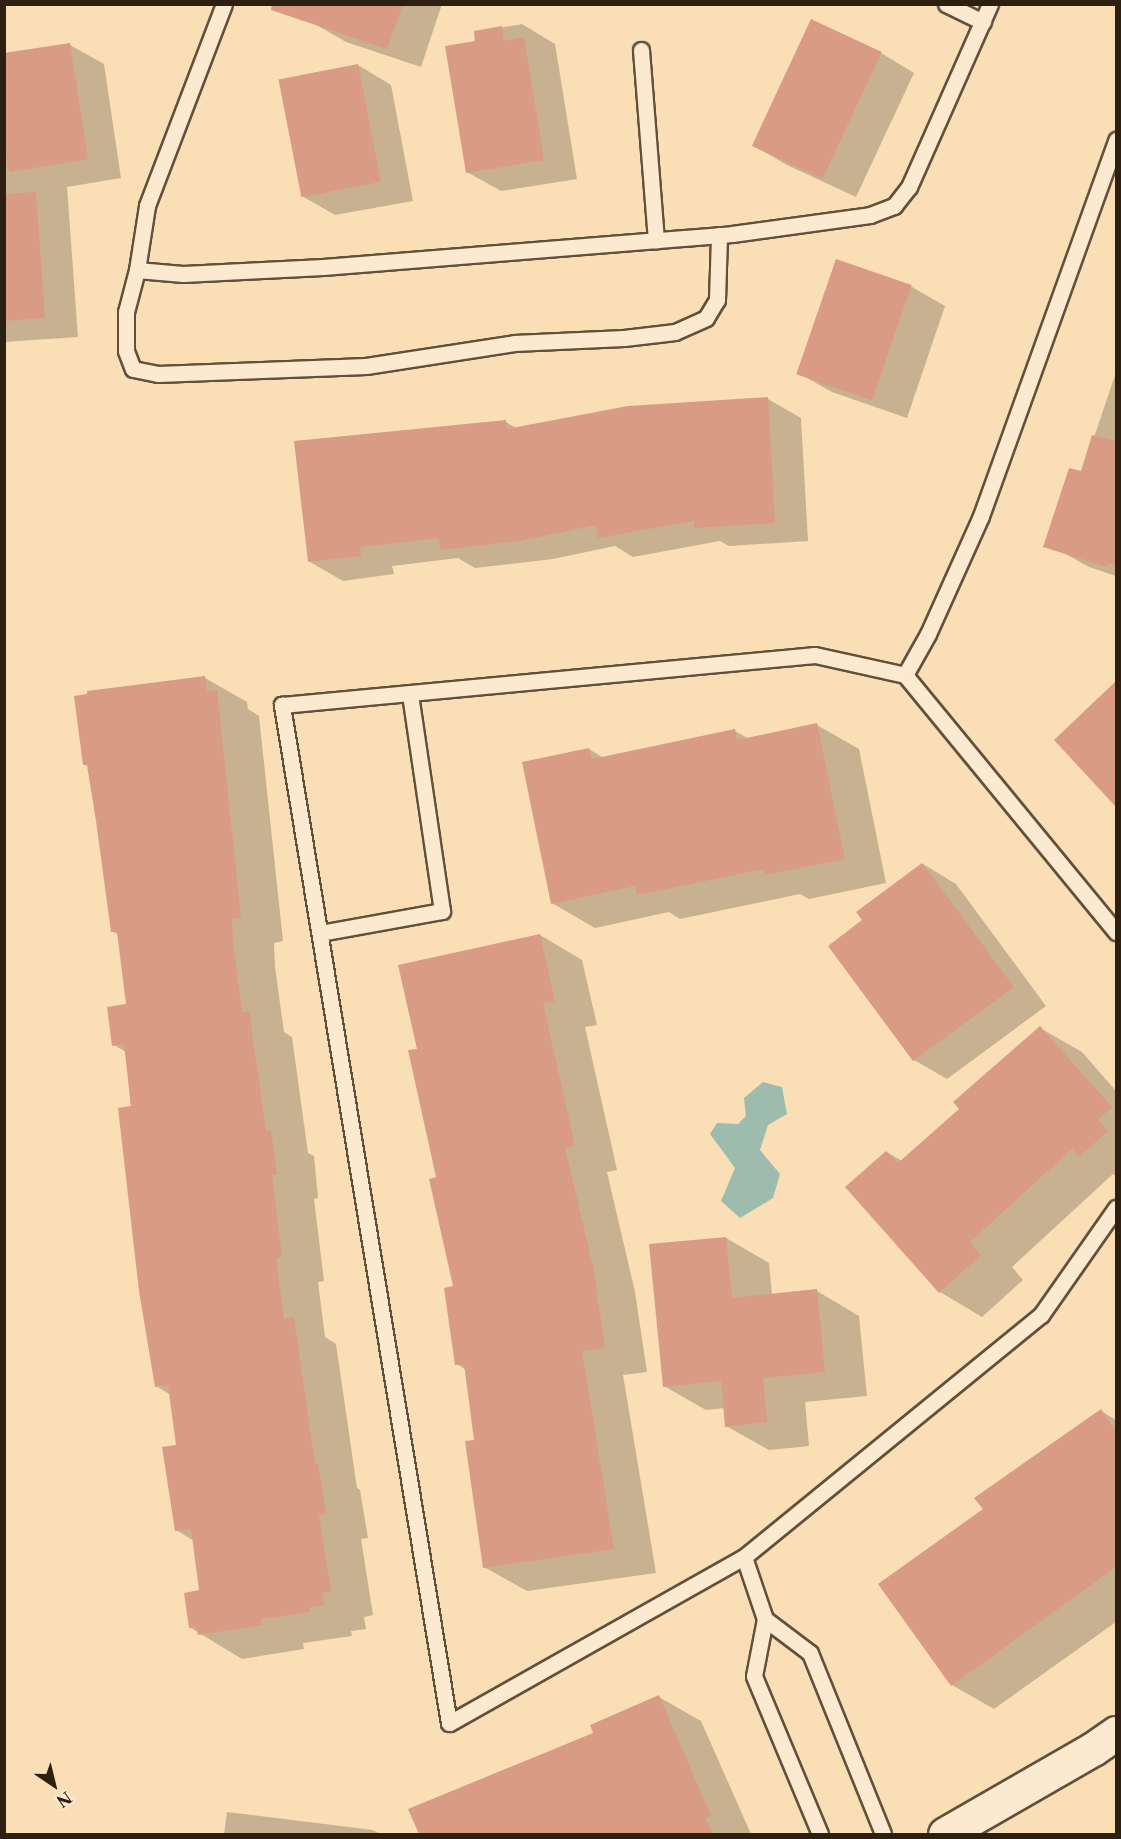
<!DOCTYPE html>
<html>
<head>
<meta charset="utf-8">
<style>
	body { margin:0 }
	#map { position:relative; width:1121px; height:1839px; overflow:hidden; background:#fadeb6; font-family:"Libre Caslon Text",serif }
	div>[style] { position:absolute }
	.water>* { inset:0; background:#9ebcad }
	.shadow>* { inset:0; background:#0003 }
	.building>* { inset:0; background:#da9b85; transform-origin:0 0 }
	.roads { filter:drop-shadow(2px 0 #61503a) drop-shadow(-2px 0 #61503a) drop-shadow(0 2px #61503a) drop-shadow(0 -2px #61503a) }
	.lane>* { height:15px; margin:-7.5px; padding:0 7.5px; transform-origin:7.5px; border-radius:7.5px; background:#fcead0 }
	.secondary>* { height:33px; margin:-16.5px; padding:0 16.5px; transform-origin:16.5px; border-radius:16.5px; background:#fcead0 }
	span { translate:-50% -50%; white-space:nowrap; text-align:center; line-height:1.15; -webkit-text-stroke:5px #fcead0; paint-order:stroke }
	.frame { position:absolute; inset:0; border:6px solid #2e2010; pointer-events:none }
	.north { position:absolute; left:24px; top:1755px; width:60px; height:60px; -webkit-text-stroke:4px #fcead0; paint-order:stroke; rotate:145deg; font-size:16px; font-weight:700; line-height:24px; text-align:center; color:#2e2010 }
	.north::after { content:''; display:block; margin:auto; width:21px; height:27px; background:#2e2010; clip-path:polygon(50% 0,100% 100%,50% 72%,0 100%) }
</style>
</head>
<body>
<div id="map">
	<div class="water">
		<i style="clip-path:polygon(763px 1082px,782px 1087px,787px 1114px,768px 1125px,760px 1150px,780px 1174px,773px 1198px,740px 1218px,721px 1201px,735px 1168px,710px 1134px,717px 1123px,738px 1124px,746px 1116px,744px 1098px)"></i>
	</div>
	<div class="shadow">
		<i style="clip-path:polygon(319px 4px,442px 4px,421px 67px,346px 42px,313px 23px)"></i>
		<i style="clip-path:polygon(522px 24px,555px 44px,577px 179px,501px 191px,467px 172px,475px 32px)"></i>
		<i style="clip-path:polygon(70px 45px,104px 64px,121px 178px,67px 187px,78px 337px,4px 342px,4px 55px)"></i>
		<i style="clip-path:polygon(881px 53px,914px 73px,856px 197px,787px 165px,754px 146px)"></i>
		<i style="clip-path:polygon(358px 65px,391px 85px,413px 201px,335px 215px,302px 196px)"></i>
		<i style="clip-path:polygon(836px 261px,912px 287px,945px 306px,907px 418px,832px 392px,798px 373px)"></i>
		<i style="clip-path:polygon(1116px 372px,1116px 576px,1089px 567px,1046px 543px,1082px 473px)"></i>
		<i style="clip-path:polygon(768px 399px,801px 418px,808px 541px,729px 546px,720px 541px,633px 557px,615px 546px,553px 559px,475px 568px,458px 558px,392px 566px,394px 574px,343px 581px,310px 562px,506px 422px,518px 429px)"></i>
		<i style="clip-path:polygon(205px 678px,247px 702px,248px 709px,259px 716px,283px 941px,274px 943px,275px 967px,284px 1032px,292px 1037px,308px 1153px,314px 1156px,318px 1198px,314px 1199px,324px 1281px,318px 1282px,325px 1337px,336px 1344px,357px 1488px,360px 1490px,368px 1538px,361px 1539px,373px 1615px,364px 1617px,366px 1629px,351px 1631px,352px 1636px,303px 1643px,304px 1649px,242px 1659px,191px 1628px,200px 1592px,194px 1541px,176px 1530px,178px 1446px,171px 1395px,156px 1386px,126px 1052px,114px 1045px,128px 1005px,119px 935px,112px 931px,89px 767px,84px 764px)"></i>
		<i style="clip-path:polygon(1116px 683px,1116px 800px,1108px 795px,1056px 740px)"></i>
		<i style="clip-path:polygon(817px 725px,859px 749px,886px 883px,809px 899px,800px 894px,680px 919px,669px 912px,595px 928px,552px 903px,589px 749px,604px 758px,735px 731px,749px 739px)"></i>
		<i style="clip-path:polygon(923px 864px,956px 884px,1046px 1006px,947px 1079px,914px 1060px,865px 921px)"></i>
		<i style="clip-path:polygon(540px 935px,582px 960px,597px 1025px,585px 1027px,617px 1170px,607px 1172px,635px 1292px,647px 1372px,623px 1375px,656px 1573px,527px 1591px,484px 1567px,476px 1441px,466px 1370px,457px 1364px,455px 1288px,419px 1050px)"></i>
		<i style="clip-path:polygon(1040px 1028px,1082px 1052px,1116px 1091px,1116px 1176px,1113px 1174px,1012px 1267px,1023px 1280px,982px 1317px,940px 1292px,887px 1152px,902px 1161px,961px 1109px)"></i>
		<i style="clip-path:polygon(726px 1238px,769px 1263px,772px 1295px,817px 1291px,859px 1316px,867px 1396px,805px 1402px,809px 1446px,769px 1450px,726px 1426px,725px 1408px,706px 1410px,664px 1386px,651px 1245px)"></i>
		<i style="clip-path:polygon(1101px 1411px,1116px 1420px,1116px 1622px,994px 1709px,952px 1685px,985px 1509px)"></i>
		<i style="clip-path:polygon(659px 1697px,701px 1721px,751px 1834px,420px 1834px,410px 1810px,595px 1733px)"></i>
		<i style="clip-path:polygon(227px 1812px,373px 1830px,381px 1834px,224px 1834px)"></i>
	</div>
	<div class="building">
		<i style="clip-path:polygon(272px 4px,403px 4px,387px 49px,271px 10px)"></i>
		<i style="left:811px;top:19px;width:78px;height:140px;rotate:25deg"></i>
		<i style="clip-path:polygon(502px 26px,504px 41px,524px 37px,544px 160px,466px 173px,445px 46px,475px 41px,474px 31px)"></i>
		<i style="clip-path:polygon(70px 43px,88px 159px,9px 172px,4px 142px,4px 53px)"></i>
		<i style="left:358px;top:64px;width:120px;height:81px;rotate:79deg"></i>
		<i style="clip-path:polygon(36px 192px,45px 318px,4px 321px,4px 194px)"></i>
		<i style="left:836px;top:259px;width:80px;height:122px;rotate:19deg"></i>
		<i style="clip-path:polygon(768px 397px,775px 523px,694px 528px,694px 521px,598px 538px,596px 525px,519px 541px,440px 550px,439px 538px,360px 547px,361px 556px,308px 562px,294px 441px,506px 420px,507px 429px,628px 406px)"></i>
		<i style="clip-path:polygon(1092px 435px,1116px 441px,1116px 566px,1108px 563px,1107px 567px,1043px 547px,1069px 468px,1081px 471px)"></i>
		<i style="clip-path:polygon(205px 676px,207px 691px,217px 690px,241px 917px,232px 919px,233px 941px,242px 1012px,249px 1011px,266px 1131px,271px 1130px,277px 1175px,272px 1175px,282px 1257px,276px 1258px,284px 1319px,294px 1317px,315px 1464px,318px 1464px,326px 1514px,319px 1515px,331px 1591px,322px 1593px,324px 1605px,310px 1607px,310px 1612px,261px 1619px,262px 1625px,198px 1635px,196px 1627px,189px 1628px,184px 1593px,199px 1590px,191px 1529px,175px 1531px,162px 1447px,176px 1445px,168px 1385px,155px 1387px,139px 1291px,118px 1108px,131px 1106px,124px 1044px,112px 1046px,107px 1007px,126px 1004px,117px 932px,111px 932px,96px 821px,87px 765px,83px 765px,74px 696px,87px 694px,87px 691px)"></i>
		<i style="clip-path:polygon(1116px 681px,1116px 807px,1054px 740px)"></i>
		<i style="clip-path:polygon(817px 723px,845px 859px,765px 875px,764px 869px,637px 895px,635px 886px,551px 904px,522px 762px,589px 748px,592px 759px,735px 729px,737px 740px)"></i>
		<i style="clip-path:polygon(922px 863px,1014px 987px,913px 1061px,828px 946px,862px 920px,856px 912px)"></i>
		<i style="clip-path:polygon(540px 934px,555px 1001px,543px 1003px,575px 1146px,565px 1148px,593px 1266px,605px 1348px,582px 1351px,614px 1549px,483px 1568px,465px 1441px,474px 1440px,464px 1364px,455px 1365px,444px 1288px,453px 1286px,429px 1179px,436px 1177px,408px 1050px,417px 1049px,398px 965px)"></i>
		<i style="clip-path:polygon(1040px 1026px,1112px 1107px,1098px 1120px,1108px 1131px,1079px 1157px,1072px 1149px,970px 1242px,981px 1255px,939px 1293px,845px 1187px,886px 1151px,898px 1163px,959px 1109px,953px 1102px)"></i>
		<i style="clip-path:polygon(726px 1237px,732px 1298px,817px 1289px,825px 1372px,763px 1378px,767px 1422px,725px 1427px,721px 1381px,663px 1387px,649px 1244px)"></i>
		<i style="clip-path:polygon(1101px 1409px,1116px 1431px,1116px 1567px,951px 1686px,878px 1584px,983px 1509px,974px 1498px)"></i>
		<i style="clip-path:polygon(659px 1695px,711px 1816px,705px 1818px,713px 1834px,419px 1834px,408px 1809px,593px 1733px,590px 1725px)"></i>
	</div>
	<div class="roads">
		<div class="lane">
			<i style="left:224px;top:4px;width:216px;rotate:110.9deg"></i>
			<i style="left:147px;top:206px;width:65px;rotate:98.9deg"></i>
			<i style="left:137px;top:270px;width:43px;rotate:104.7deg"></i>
			<i style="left:126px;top:312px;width:39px;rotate:90deg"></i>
			<i style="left:126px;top:351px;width:19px;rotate:69deg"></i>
			<i style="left:133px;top:369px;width:25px;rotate:11deg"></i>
			<i style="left:158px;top:374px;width:208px;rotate:-2.2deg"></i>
			<i style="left:366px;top:366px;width:150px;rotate:-8.8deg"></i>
			<i style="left:514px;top:343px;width:110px;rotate:-2.6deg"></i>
			<i style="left:624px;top:338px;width:51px;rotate:-6.7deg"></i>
			<i style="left:675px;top:332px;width:34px;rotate:-24deg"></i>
			<i style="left:706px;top:318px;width:21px;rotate:-59deg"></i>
			<i style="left:717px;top:300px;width:65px;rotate:-88.2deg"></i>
			<i style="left:946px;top:4px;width:41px;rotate:25.9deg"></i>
			<i style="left:641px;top:50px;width:191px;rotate:85.5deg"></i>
			<i style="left:137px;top:270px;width:46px;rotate:5deg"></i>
			<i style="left:183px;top:274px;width:140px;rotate:-2.9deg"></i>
			<i style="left:323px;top:267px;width:410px;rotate:-4.6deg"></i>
			<i style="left:732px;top:234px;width:139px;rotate:-7.8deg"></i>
			<i style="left:870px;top:215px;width:26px;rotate:-21deg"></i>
			<i style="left:894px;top:206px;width:24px;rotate:-52deg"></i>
			<i style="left:909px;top:187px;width:200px;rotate:-66.1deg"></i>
			<i style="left:905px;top:675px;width:47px;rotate:-60.7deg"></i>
			<i style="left:928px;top:634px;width:129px;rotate:-65.8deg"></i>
			<i style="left:981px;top:516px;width:400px;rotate:-70.2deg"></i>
			<i style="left:320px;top:933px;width:124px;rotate:-10.2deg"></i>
			<i style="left:442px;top:911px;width:220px;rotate:-98.4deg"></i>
			<i style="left:744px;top:1557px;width:383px;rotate:-39.2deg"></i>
			<i style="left:1041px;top:1315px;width:131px;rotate:-55deg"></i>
			<i style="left:765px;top:1619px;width:56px;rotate:37.1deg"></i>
			<i style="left:810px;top:1653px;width:195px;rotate:68deg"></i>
			<i style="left:820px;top:1834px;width:171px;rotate:-112.7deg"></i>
			<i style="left:754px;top:1676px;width:58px;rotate:-79.1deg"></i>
			<i style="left:765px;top:1619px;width:65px;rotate:-108.7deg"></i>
			<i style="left:744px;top:1557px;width:338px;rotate:150.6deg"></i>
			<i style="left:449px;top:1723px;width:1032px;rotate:-99.32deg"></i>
			<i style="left:282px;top:705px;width:535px;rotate:-5.36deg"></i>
			<i style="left:815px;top:655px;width:92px;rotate:12.5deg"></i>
			<i style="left:905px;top:675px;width:333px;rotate:50.6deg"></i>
		</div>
		<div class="secondary">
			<i style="left:945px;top:1834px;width:171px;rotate:-29.9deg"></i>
			<i style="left:1093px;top:1749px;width:28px;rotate:-35deg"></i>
		</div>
	</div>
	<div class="frame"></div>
	<div class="north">N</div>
</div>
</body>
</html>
